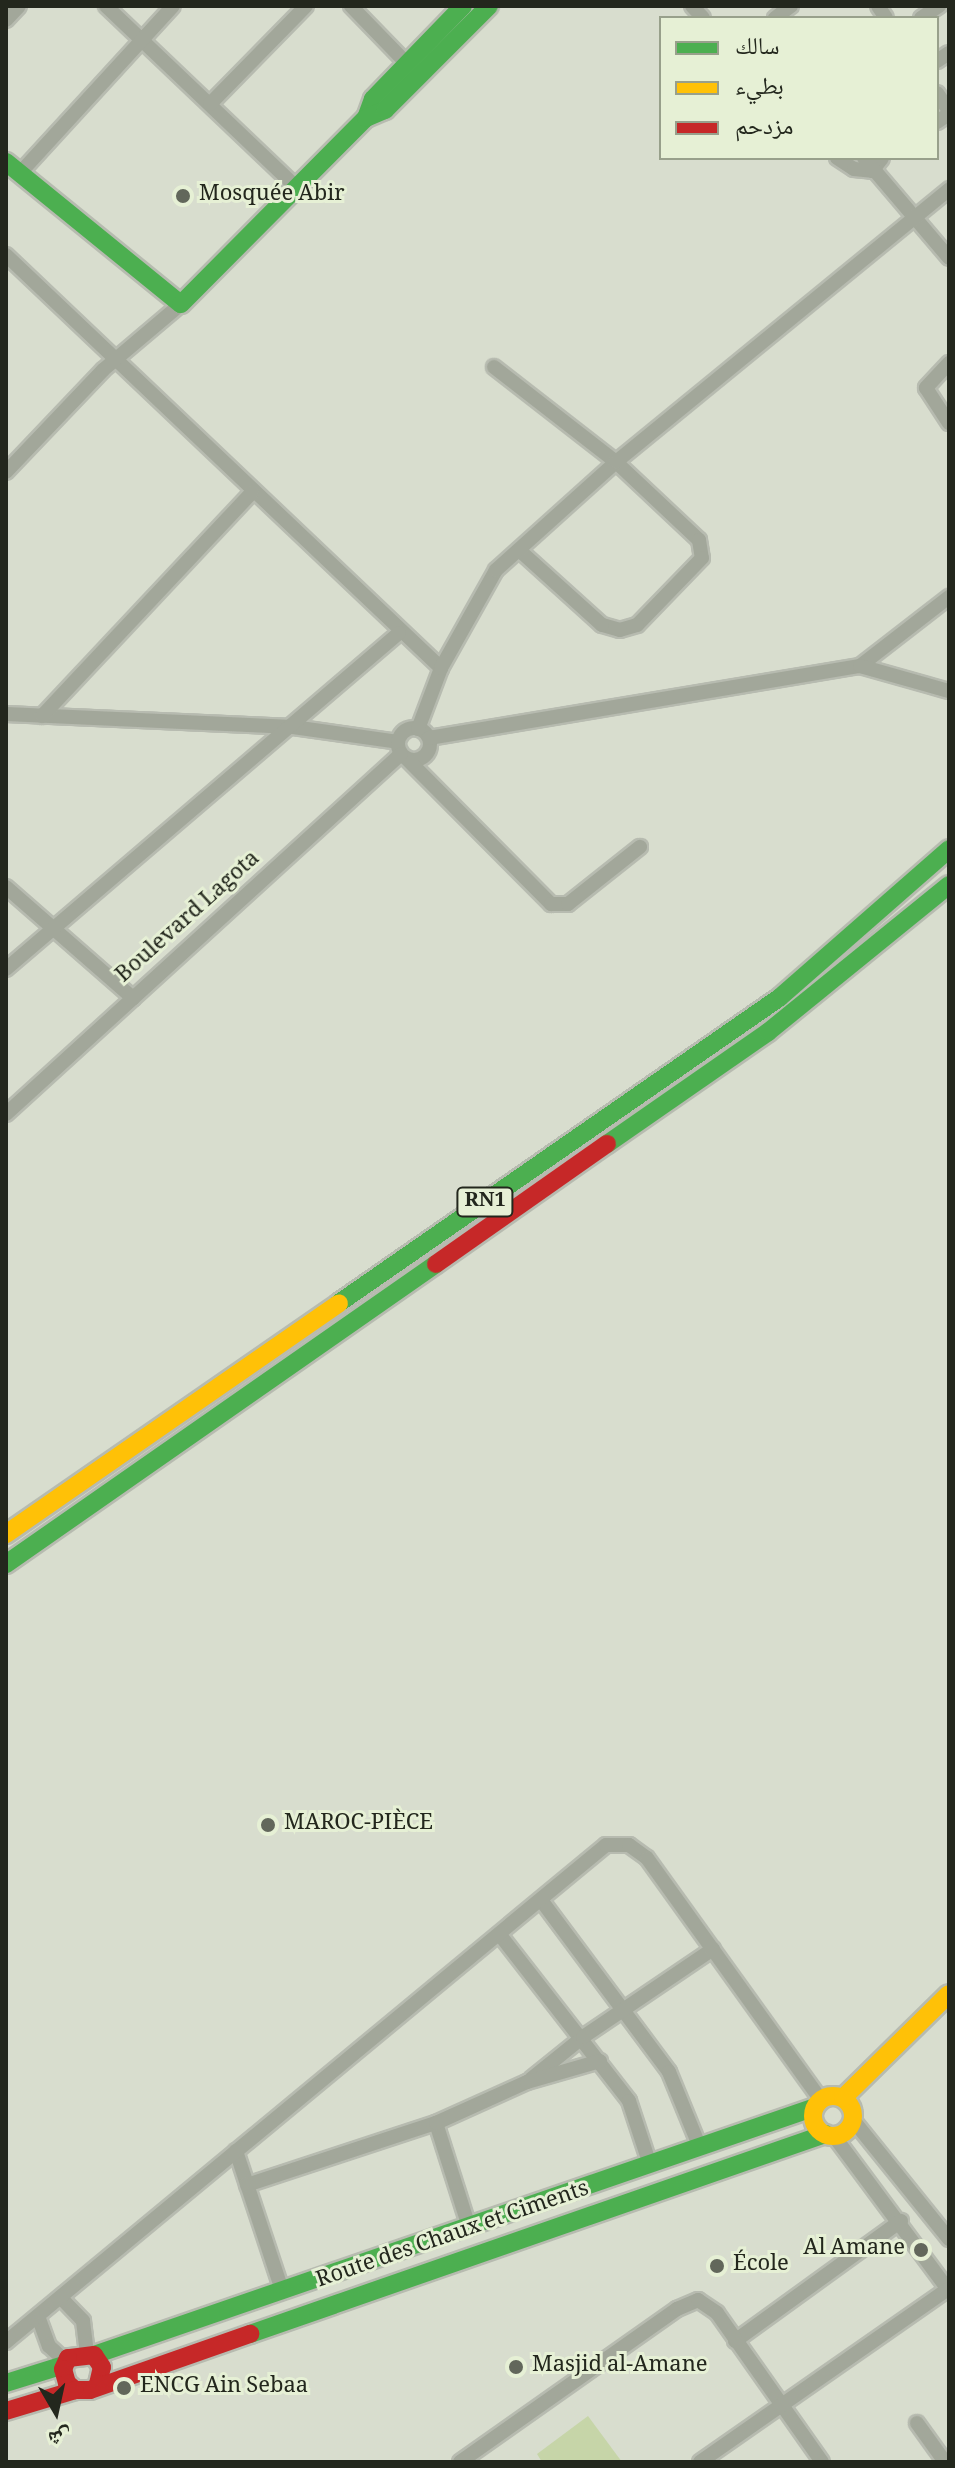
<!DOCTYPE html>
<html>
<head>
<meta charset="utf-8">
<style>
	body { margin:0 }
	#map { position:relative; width:955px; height:2468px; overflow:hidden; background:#d8ddce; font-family:Georgia,"Noto Naskh Arabic",serif }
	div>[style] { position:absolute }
	.green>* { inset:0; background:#c6d5a8 }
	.roads { filter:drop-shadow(2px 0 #b7bbb0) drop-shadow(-2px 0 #b7bbb0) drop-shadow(0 2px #b7bbb0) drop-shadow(0 -2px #b7bbb0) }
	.street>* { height:14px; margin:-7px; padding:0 7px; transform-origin:7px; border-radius:7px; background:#a2a79a }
	.street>.ring { margin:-7px; padding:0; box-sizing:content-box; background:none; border:14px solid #a2a79a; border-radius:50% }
	.fast>* { height:18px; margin:-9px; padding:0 9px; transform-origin:9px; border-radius:9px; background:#4caf50 }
	.slow>* { height:18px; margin:-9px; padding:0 9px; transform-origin:9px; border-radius:9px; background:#ffc107 }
	.slow>.ring { margin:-9px; padding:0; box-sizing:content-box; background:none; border:18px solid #ffc107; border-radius:50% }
	.jam>* { height:18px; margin:-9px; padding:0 9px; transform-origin:9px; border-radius:9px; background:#c62828 }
	.dots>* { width:22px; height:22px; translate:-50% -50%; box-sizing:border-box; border:4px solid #e6f0d5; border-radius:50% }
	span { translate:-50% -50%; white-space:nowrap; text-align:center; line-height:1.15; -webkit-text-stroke:6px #e6f0d5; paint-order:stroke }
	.shield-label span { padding:2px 6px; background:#e6f0d5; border:2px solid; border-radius:6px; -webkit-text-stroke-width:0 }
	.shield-label { font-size:20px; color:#23271d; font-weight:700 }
	.poi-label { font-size:22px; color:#23271d }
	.left { translate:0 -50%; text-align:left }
	.right { translate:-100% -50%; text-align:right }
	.street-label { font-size:22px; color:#23271d }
	.frame { position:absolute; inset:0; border:8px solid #23271d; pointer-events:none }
	.legend { position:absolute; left:659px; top:16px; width:280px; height:144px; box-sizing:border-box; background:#e6f0d5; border:2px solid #98a08b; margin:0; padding:10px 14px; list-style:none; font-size:24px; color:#23271d }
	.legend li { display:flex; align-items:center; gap:16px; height:40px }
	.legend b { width:40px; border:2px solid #98a08b }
	.north { position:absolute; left:16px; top:2372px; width:80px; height:80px; -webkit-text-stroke:6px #e6f0d5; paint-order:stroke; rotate:171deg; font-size:22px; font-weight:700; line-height:32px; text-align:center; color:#23271d }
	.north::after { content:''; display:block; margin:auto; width:28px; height:36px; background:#23271d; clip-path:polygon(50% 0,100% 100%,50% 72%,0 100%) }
</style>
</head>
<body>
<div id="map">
	<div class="green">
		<i style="clip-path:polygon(588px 2416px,622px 2462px,542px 2462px,537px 2454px)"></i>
	</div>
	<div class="roads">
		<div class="street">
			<i style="left:106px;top:6px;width:265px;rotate:43.6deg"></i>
			<i style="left:351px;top:6px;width:88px;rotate:45.9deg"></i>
			<i style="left:692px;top:6px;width:16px;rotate:47deg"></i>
			<i style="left:878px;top:6px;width:14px;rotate:56deg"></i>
			<i style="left:775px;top:18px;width:20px;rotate:-37deg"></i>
			<i style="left:921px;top:18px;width:22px;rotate:-34deg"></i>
			<i style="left:6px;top:20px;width:19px;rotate:-47deg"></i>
			<i style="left:937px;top:61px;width:14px;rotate:-34deg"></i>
			<i style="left:937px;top:93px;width:22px;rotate:56deg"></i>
			<i style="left:210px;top:104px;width:137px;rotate:-45.6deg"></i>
			<i style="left:937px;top:122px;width:14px;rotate:-34deg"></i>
			<i style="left:837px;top:158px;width:20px;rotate:33deg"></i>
			<i style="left:854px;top:169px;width:18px;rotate:6deg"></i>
			<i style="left:872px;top:171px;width:16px;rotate:-52deg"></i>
			<i style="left:864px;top:158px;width:131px;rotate:49.6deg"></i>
			<i style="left:20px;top:173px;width:226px;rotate:-47.5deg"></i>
			<i style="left:6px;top:255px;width:600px;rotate:43.51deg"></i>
			<i style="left:949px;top:363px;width:34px;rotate:133deg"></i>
			<i style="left:926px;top:388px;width:42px;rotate:56.7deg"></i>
			<i style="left:494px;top:367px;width:155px;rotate:37.9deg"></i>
			<i style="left:616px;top:462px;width:114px;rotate:43.2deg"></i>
			<i style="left:699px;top:540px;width:18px;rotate:81deg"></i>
			<i style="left:702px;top:558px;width:93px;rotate:134.1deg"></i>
			<i style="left:637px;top:625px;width:18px;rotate:164deg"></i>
			<i style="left:620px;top:630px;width:19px;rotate:-164deg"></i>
			<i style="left:602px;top:625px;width:112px;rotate:-137.9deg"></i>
			<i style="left:6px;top:472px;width:141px;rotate:-46.4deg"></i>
			<i style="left:103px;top:370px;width:102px;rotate:-40.2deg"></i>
			<i style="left:860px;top:666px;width:113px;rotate:-37.8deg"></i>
			<i style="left:6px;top:714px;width:287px;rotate:2.6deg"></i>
			<i style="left:293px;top:727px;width:106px;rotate:8.1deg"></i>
			<i style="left:42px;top:716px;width:307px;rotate:-46.8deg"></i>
			<i class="ring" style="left:398px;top:728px;width:18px;height:18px"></i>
			<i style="left:418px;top:729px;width:65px;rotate:-69.3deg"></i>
			<i style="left:441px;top:668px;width:112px;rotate:-60.7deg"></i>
			<i style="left:496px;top:570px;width:161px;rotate:-42deg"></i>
			<i style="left:616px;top:462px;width:431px;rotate:-39.3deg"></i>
			<i style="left:429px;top:738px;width:437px;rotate:-9.5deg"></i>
			<i style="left:860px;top:666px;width:92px;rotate:15.7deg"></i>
			<i style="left:406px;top:758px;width:206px;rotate:45.2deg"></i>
			<i style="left:551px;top:904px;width:17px"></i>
			<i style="left:568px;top:904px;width:92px;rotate:-38.4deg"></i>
			<i style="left:6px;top:887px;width:169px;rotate:41.2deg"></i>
			<i style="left:6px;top:969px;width:517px;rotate:-40.53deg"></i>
			<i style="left:6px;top:1114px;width:534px;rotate:-42.35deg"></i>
			<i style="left:541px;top:1900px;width:214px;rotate:53.3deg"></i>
			<i style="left:669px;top:2072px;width:79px;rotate:67.7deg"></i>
			<i style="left:500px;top:1935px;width:210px;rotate:52.1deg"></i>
			<i style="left:629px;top:2101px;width:64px;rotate:71.8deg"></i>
			<i style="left:531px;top:2079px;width:67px;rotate:-38.9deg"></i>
			<i style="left:583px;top:2037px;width:157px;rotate:-34.1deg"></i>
			<i style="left:853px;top:2120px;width:153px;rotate:51.1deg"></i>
			<i style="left:436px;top:2123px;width:106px;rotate:72.4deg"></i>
			<i style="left:834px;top:2136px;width:193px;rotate:53.4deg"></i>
			<i style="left:236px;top:2151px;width:146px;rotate:71.7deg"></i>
			<i style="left:247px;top:2185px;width:199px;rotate:-18.2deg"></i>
			<i style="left:436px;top:2123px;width:100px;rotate:-24.3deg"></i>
			<i style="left:527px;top:2082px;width:76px;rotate:-16deg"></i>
			<i style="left:63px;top:2300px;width:29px;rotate:46deg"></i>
			<i style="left:83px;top:2321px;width:31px;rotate:83deg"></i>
			<i style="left:39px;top:2319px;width:29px;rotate:70deg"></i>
			<i style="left:49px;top:2346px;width:23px;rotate:43deg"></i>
			<i style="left:735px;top:2341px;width:205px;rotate:-35.9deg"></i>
			<i style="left:6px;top:2342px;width:779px;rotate:-39.64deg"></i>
			<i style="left:606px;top:1845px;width:23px"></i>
			<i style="left:629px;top:1845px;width:22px;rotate:36deg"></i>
			<i style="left:647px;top:1858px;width:298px;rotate:54.3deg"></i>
			<i style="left:917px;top:2423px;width:48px;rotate:54.3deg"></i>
			<i style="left:460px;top:2462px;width:266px;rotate:-35.2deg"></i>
			<i style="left:677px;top:2309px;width:23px;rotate:-23deg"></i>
			<i style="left:698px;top:2300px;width:23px;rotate:34deg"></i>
			<i style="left:717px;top:2313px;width:182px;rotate:54.8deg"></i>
			<i style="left:700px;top:2462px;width:302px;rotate:-34.9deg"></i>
		</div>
		<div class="fast">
			<i style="left:366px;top:118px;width:20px;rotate:-70deg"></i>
			<i style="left:373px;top:99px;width:129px;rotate:-45.9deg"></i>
			<i style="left:6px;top:162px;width:225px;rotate:39.1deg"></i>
			<i style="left:181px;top:304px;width:262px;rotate:-45.2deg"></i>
			<i style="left:366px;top:118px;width:21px;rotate:-23deg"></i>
			<i style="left:385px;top:110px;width:147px;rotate:-45deg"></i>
			<i style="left:607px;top:1144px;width:196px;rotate:-34.8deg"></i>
			<i style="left:768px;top:1032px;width:233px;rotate:-39.1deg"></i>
			<i style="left:339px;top:1303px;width:535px;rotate:-34.73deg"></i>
			<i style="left:779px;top:998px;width:226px;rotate:-41.2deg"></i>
			<i style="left:6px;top:1564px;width:524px;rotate:-34.9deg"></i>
			<i style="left:250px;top:2334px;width:609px;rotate:-19.18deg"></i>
			<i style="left:94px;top:2355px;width:762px;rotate:-18.98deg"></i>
			<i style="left:6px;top:2383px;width:61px;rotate:-17.2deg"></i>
		</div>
		<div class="slow">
			<i style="left:6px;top:1534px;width:405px;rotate:-34.7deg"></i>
			<i class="ring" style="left:813px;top:2096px;width:22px;height:22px"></i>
			<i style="left:843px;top:2098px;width:148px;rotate:-44.5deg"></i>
		</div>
		<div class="jam">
			<i style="left:436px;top:1264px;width:209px;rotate:-35.1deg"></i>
			<i style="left:98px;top:2384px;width:17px;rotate:-77deg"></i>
			<i style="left:102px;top:2367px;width:14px;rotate:-124deg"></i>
			<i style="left:94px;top:2355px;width:26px;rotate:173deg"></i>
			<i style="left:68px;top:2358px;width:12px;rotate:114deg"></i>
			<i style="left:63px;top:2369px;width:15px;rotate:74deg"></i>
			<i style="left:67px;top:2383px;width:11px;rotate:41deg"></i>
			<i style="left:75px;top:2390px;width:15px"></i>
			<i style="left:90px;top:2390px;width:170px;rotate:-19.3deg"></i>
			<i style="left:6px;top:2411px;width:72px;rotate:-16.9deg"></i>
		</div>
	</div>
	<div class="dots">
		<i style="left:183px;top:196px;background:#62675b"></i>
		<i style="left:268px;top:1825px;background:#62675b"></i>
		<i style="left:921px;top:2250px;background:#62675b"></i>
		<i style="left:717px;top:2266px;background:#62675b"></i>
		<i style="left:516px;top:2367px;background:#62675b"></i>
		<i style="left:124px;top:2388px;background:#62675b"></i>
	</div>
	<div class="shield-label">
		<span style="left:485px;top:1202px">RN1</span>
	</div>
	<div class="poi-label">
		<span class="left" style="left:199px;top:196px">Mosquée Abir</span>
		<span class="left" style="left:284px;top:1825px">MAROC-PIÈCE</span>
		<span class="right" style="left:905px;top:2250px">Al Amane</span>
		<span class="left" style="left:733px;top:2266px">École</span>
		<span class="left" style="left:532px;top:2367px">Masjid al-Amane</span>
		<span class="left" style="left:140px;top:2388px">ENCG Ain Sebaa</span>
	</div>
	<div class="street-label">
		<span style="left:189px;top:918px;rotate:-42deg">Boulevard Lagota</span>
		<span style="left:453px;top:2236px;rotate:-19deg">Route des Chaux et Ciments</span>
	</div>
	<div class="frame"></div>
	<ul class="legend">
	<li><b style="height:10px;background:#4caf50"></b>سالك</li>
	<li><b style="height:10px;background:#ffc107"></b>بطيء</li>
	<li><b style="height:10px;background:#c62828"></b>مزدحم</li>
	</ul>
	<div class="north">ش</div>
</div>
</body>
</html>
